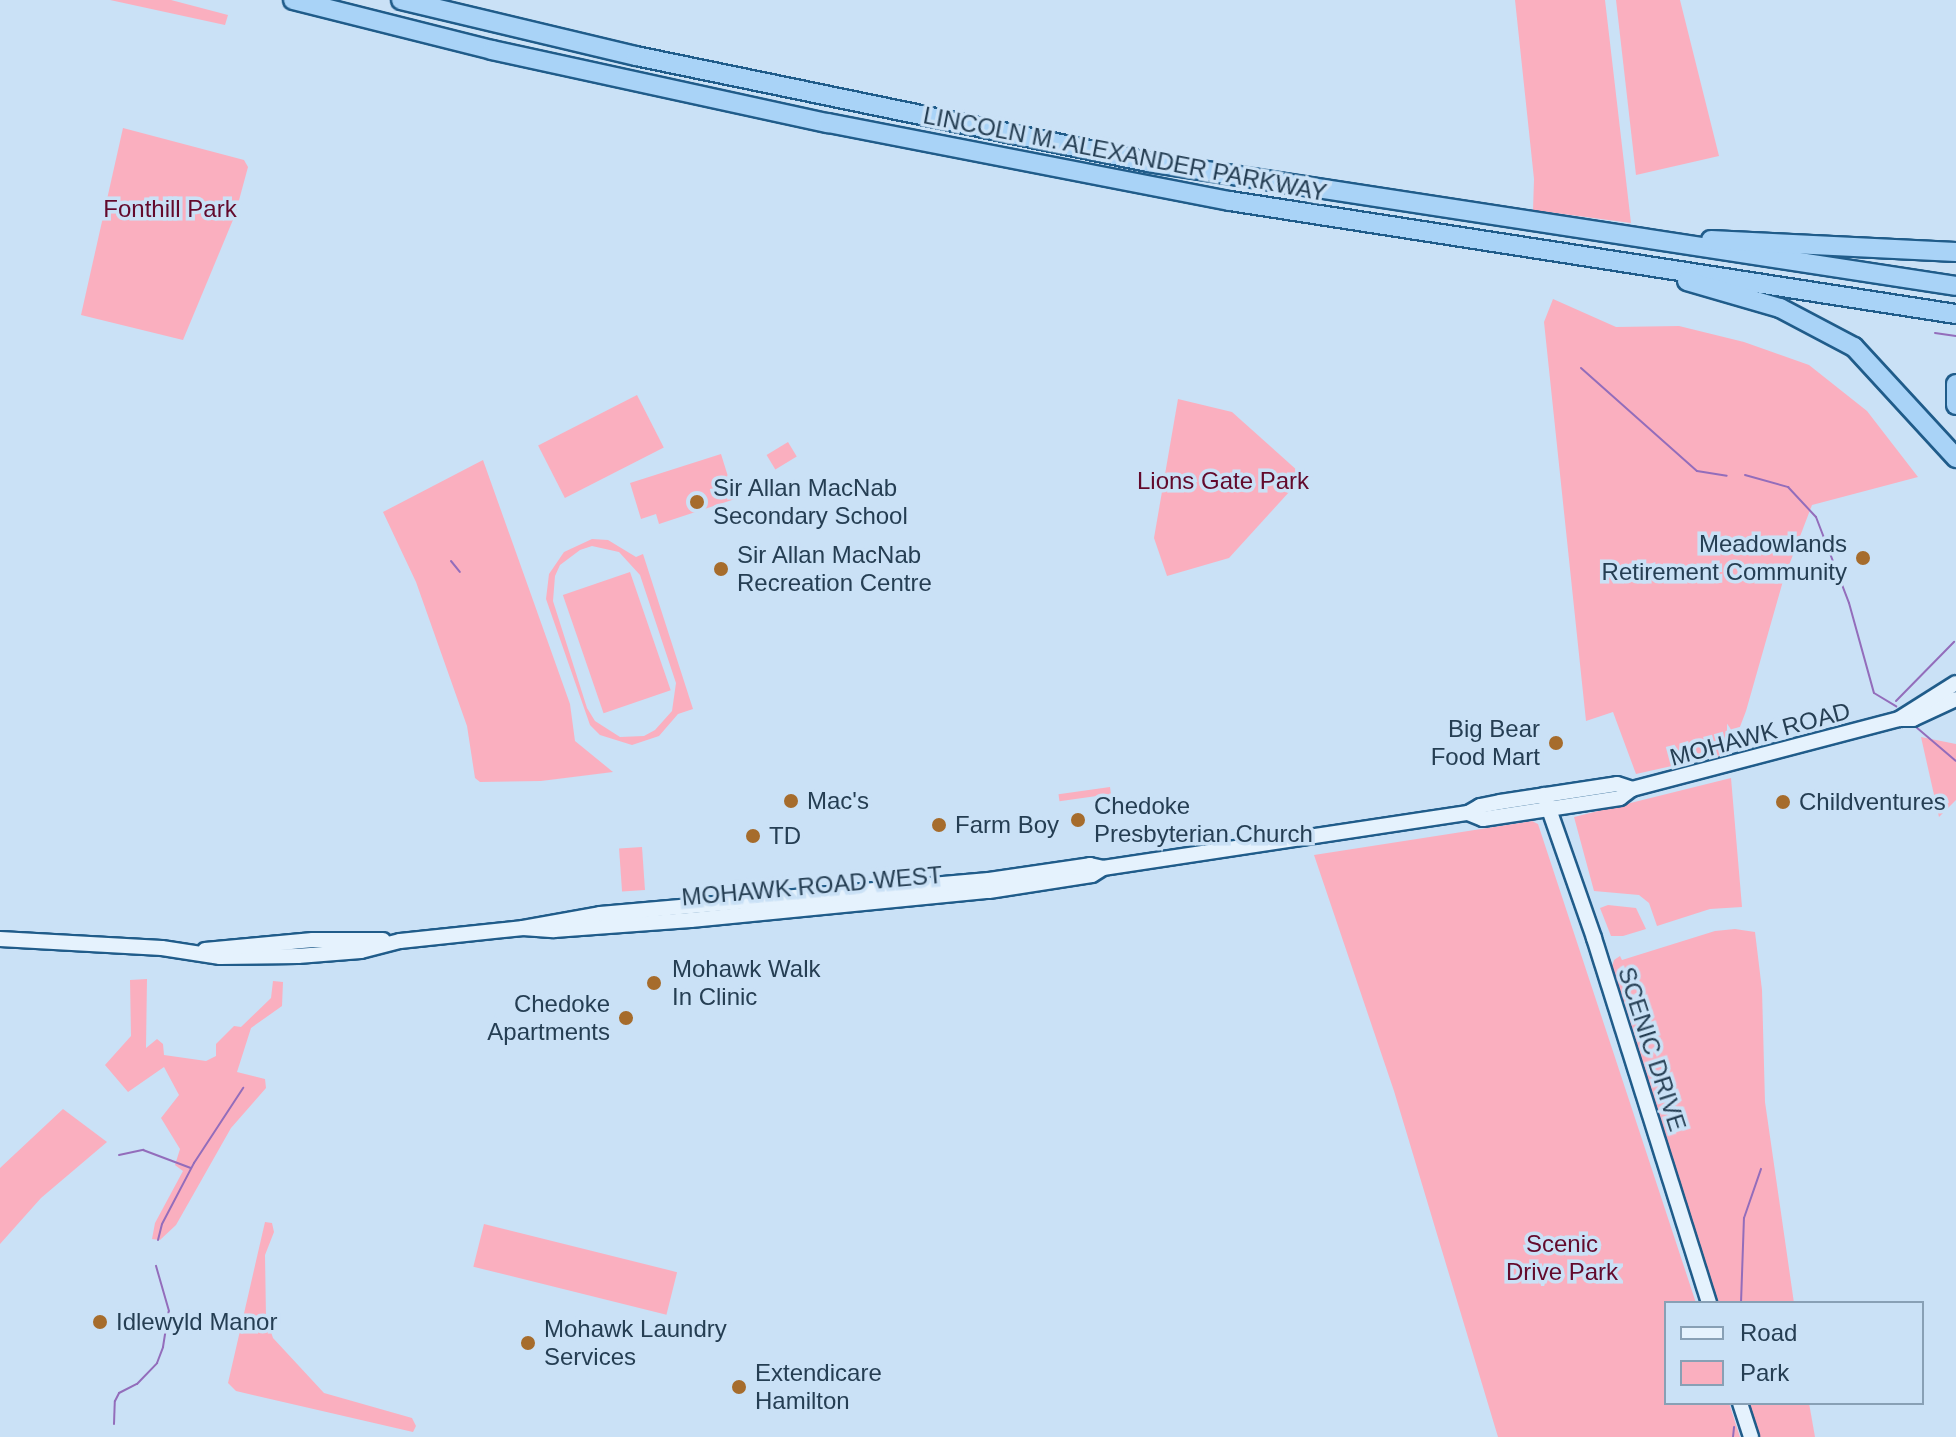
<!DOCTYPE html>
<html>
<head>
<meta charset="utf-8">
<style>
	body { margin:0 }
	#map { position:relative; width:1956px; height:1437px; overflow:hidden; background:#cae1f6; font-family:Helvetica,sans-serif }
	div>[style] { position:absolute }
	.green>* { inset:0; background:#faafbf; transform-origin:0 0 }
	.stream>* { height:2px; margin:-1px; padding:0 1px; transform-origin:1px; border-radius:1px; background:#936dbb }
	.roads { filter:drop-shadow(2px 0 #205c8a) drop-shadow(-2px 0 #205c8a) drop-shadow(0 2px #205c8a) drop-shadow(0 -2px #205c8a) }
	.secondary>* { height:14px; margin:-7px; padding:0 7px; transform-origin:7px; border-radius:7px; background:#e5f2fd }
	.highway>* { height:18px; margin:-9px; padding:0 9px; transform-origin:9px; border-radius:9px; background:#a9d3f7 }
	.dots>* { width:22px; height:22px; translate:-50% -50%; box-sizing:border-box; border:4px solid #cae1f6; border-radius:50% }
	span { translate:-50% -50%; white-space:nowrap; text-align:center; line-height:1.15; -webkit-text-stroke:7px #cae1f6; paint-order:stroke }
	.street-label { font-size:24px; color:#253e53 }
	.park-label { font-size:24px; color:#630a2c }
	.poi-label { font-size:24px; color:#253e53 }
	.left { translate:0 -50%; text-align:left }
	.right { translate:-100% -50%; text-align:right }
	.legend { position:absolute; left:1664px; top:1301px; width:260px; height:104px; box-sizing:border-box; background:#cae1f6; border:2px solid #88a0b5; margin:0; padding:10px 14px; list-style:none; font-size:24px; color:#253e53 }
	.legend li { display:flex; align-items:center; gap:16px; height:40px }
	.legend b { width:40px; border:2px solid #88a0b5 }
</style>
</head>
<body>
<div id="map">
	<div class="green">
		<i style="clip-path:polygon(110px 0,171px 0,228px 15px,225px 25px)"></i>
		<i style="clip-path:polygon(1515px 0,1605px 0,1631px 223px,1533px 210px,1534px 179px)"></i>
		<i style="clip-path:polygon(1616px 0,1680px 0,1719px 156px,1636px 175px)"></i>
		<i style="clip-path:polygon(123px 128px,244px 160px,248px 167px,235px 215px,183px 340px,81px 315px)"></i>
		<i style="clip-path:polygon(1553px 299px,1616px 327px,1679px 326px,1744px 342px,1809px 365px,1867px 411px,1918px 477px,1812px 505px,1783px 581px,1746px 711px,1730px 753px,1636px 774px,1613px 712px,1586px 721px,1544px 322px)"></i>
		<i style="left:637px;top:395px;width:59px;height:111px;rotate:63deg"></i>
		<i style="clip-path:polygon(1178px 399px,1232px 412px,1299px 472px,1300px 480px,1229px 558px,1167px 576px,1154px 538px)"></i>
		<i style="left:788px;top:442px;width:17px;height:25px;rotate:59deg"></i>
		<i style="clip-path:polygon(721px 454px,735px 499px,659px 524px,656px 514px,641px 519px,630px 483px)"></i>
		<i style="clip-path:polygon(483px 460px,570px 704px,575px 741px,613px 772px,541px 781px,480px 782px,475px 778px,467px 726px,416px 582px,383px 512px)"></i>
		<i style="clip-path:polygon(evenodd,592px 539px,608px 540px,636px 557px,643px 554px,693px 709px,678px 714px,659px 736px,632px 745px,600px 735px,590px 725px,546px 599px,549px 574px,564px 552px,592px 539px,592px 546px,619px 552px,640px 575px,676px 683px,672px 711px,655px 730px,644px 736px,620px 737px,595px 721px,587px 708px,553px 601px,555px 576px,560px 565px,580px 550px,592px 546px)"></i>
		<i style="left:630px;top:572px;width:125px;height:71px;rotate:71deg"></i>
		<i style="clip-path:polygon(1921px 737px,1956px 744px,1956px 800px,1939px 817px)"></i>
		<i style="clip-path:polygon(1731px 778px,1742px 907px,1710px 909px,1657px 926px,1649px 903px,1639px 895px,1594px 891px,1574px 817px)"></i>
		<i style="left:1110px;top:787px;width:7px;height:52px;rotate:82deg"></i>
		<i style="clip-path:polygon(1532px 821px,1538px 824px,1696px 1303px,1666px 1303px,1666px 1403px,1729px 1403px,1740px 1437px,1498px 1437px,1394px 1091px,1314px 855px)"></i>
		<i style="left:642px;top:847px;width:43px;height:23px;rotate:86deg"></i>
		<i style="clip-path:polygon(1608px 905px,1636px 908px,1646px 929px,1623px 936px,1611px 936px,1600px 908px)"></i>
		<i style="clip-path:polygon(1735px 929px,1755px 932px,1762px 990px,1765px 1102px,1794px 1303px,1715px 1303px,1610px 973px,1614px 960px,1620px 956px,1622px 960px,1715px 931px)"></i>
		<i style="clip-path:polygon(147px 979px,146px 1048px,157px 1039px,163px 1044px,164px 1055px,206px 1061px,216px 1056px,216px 1044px,234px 1026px,241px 1027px,271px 998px,273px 981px,283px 982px,282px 1006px,251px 1028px,237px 1072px,265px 1079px,266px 1088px,231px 1128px,176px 1225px,160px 1240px,152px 1239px,155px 1223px,183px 1171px,175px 1165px,180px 1149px,161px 1118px,179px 1095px,164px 1067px,128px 1092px,105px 1065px,131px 1036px,130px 980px)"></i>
		<i style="clip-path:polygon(63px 1109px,107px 1142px,41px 1198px,0 1244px,0 1168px)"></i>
		<i style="clip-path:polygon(265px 1222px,272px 1223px,274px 1232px,265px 1255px,266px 1317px,273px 1338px,324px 1393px,412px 1418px,416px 1426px,413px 1432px,236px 1391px,228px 1383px)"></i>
		<i style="left:484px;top:1224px;width:199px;height:44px;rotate:14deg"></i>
		<i style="clip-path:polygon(1746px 1403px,1809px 1403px,1815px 1437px,1757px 1437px)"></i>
	</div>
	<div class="stream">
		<i style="left:1935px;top:333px;width:21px;rotate:8deg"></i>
		<i style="left:1581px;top:368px;width:155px;rotate:41.6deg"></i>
		<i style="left:1697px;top:471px;width:30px;rotate:9deg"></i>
		<i style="left:1745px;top:475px;width:45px;rotate:15.6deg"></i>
		<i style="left:1788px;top:487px;width:41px;rotate:47deg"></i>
		<i style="left:1816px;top:517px;width:92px;rotate:69deg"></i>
		<i style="left:1849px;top:603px;width:93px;rotate:74.5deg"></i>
		<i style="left:1874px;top:693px;width:26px;rotate:31deg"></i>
		<i style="left:451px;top:561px;width:14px;rotate:51deg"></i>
		<i style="left:1896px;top:701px;width:83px;rotate:-45.5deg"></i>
		<i style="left:1916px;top:727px;width:52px;rotate:40.4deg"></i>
		<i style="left:119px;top:1155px;width:25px;rotate:-12deg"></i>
		<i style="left:143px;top:1150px;width:51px;rotate:20.6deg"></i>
		<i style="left:158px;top:1240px;width:16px;rotate:-76deg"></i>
		<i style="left:162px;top:1224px;width:69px;rotate:-62.3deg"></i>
		<i style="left:194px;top:1163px;width:90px;rotate:-56.8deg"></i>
		<i style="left:1741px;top:1303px;width:85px;rotate:-88deg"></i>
		<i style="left:1744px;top:1218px;width:52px;rotate:-70.9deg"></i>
		<i style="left:114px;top:1424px;width:23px;rotate:-88deg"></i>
		<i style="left:115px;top:1401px;width:9px;rotate:-63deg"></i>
		<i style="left:119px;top:1393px;width:20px;rotate:-27deg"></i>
		<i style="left:137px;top:1384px;width:29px;rotate:-46deg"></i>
		<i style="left:157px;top:1363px;width:17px;rotate:-69deg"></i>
		<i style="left:163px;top:1347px;width:36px;rotate:-81deg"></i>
		<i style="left:169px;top:1311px;width:47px;rotate:-106.1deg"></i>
		<i style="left:1733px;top:1437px;width:10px;rotate:-84deg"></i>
	</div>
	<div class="roads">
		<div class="secondary">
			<i style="left:1900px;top:719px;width:13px"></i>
			<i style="left:1913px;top:719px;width:47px;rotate:-24.9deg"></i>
			<i style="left:1544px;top:795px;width:151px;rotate:70.7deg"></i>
			<i style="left:1594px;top:938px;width:383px;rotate:72.5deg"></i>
			<i style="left:1468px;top:813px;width:16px;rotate:22deg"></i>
			<i style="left:1483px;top:819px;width:139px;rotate:-8.7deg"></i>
			<i style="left:1620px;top:798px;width:15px;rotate:-37deg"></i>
			<i style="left:1632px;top:789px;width:276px;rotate:-14.7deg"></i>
			<i style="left:1899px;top:719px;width:67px;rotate:-32.3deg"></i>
			<i style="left:523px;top:928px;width:31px;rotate:4deg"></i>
			<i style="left:554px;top:930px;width:137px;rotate:-4.2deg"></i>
			<i style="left:691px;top:920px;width:299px;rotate:-5.6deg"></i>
			<i style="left:989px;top:891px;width:104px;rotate:-8.8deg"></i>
			<i style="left:1092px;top:875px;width:13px;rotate:-32deg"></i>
			<i style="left:1103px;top:868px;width:369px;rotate:-8.6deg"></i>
			<i style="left:1468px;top:813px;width:14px;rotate:-30deg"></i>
			<i style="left:1480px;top:806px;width:20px;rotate:-11deg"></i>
			<i style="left:1500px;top:802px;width:118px;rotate:-8.7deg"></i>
			<i style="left:1617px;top:784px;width:16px;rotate:18deg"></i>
			<i style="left:0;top:939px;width:162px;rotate:3.2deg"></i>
			<i style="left:162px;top:948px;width:59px;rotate:8.8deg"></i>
			<i style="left:220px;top:957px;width:78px;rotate:-0.7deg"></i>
			<i style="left:298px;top:956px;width:63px;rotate:-4.5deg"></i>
			<i style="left:361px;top:951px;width:40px;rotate:-14.4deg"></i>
			<i style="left:400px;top:941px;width:124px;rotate:-6deg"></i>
			<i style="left:523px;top:928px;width:78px;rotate:-10.3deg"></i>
			<i style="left:600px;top:914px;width:390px;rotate:-5deg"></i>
			<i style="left:989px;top:880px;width:102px;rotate:-8.4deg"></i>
			<i style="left:1090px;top:865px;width:13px;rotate:13deg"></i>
			<i style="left:205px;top:950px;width:108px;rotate:-5.3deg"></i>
			<i style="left:313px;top:940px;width:70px"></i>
			<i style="left:1740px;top:1403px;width:36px;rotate:72deg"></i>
		</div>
		<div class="highway">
			<i style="left:293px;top:0;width:205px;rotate:14.1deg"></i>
			<i style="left:492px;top:50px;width:344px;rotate:12.3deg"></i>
			<i style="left:828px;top:123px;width:409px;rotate:11deg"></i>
			<i style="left:1230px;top:201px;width:735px;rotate:8.85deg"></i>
			<i style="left:401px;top:0;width:242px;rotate:13.4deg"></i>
			<i style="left:636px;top:56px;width:523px;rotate:11.7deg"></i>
			<i style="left:1148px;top:162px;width:817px;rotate:8.72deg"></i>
			<i style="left:1711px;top:240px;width:245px;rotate:2.8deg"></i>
			<i style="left:1687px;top:281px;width:97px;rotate:16.2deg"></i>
			<i style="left:1780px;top:308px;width:84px;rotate:27.8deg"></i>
			<i style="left:1854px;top:347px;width:151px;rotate:47.4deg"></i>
			<i style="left:1956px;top:384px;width:21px;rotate:90deg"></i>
		</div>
	</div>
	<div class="dots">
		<i style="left:697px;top:502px;background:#a66c2c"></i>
		<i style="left:1863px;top:558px;background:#a66c2c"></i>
		<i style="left:721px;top:569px;background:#a66c2c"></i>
		<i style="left:1556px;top:743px;background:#a66c2c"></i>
		<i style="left:791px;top:801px;background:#a66c2c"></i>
		<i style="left:1783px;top:802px;background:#a66c2c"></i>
		<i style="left:1078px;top:820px;background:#a66c2c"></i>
		<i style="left:939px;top:825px;background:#a66c2c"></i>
		<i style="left:753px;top:836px;background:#a66c2c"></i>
		<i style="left:654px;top:983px;background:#a66c2c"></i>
		<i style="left:626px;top:1018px;background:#a66c2c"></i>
		<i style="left:100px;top:1322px;background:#a66c2c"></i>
		<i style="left:528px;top:1343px;background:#a66c2c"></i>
		<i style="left:739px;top:1387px;background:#a66c2c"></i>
	</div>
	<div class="street-label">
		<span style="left:1125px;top:154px;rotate:11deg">LINCOLN M. ALEXANDER PARKWAY</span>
		<span style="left:1760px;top:734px;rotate:-15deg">MOHAWK ROAD</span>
		<span style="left:812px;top:886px;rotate:-5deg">MOHAWK ROAD WEST</span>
		<span style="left:1652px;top:1049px;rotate:72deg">SCENIC DRIVE</span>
	</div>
	<div class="park-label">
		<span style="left:170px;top:209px">Fonthill Park</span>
		<span style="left:1223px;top:481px">Lions Gate Park</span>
		<span style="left:1562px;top:1258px">Scenic<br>Drive Park</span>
	</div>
	<div class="poi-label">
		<span class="left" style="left:713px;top:502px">Sir Allan MacNab<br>Secondary School</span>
		<span class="right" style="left:1847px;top:558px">Meadowlands<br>Retirement Community</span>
		<span class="left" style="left:737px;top:569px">Sir Allan MacNab<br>Recreation Centre</span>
		<span class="right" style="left:1540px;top:743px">Big Bear<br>Food Mart</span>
		<span class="left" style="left:807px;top:801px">Mac's</span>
		<span class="left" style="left:1799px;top:802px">Childventures</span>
		<span class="left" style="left:1094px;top:820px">Chedoke<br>Presbyterian Church</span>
		<span class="left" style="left:955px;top:825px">Farm Boy</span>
		<span class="left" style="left:769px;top:836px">TD</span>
		<span class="left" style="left:672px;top:983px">Mohawk Walk<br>In Clinic</span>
		<span class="right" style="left:610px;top:1018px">Chedoke<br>Apartments</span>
		<span class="left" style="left:116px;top:1322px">Idlewyld Manor</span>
		<span class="left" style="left:544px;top:1343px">Mohawk Laundry<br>Services</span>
		<span class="left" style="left:755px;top:1387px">Extendicare<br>Hamilton</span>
	</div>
	<ul class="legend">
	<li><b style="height:10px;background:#e5f2fd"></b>Road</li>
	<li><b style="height:22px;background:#faafbf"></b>Park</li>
	</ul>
</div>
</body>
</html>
